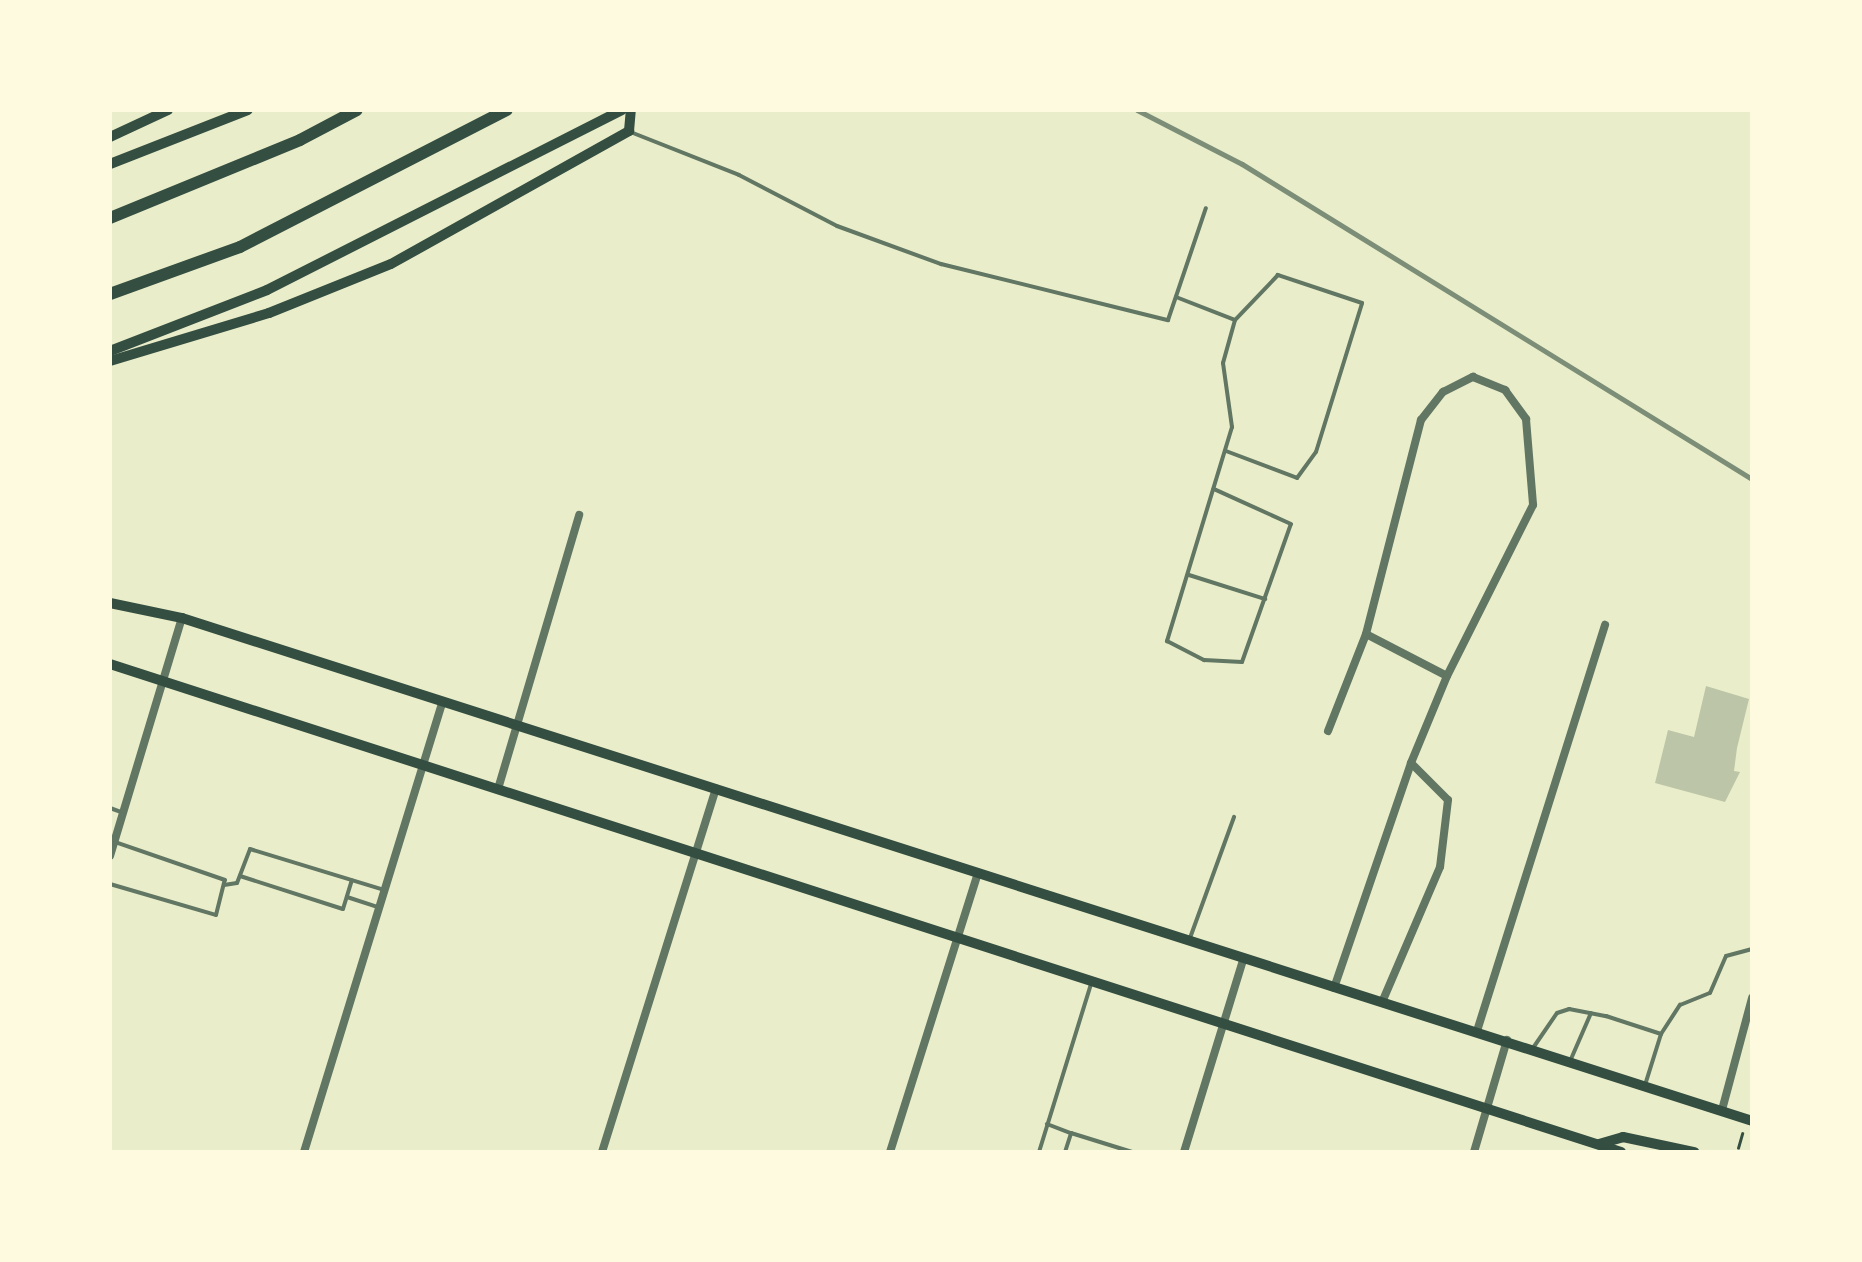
<!DOCTYPE html>
<html>
<head>
<meta charset="utf-8">
<style>
	body { margin:0 }
	#map { position:relative; width:1862px; height:1262px; overflow:hidden; background:#e9edc9; font-family:Inter,sans-serif }
	div>[style] { position:absolute }
	.building>* { inset:0; background:#bcc5a7 }
	.path>* { height:2.5px; margin:-1.25px; padding:0 1.25px; transform-origin:1.25px; border-radius:1.25px; background:#344e41 }
	.service>* { height:4px; margin:-2px; padding:0 2px; transform-origin:2px; border-radius:2px; background:#617663 }
	.minor>* { height:8px; margin:-4px; padding:0 4px; transform-origin:4px; border-radius:4px; background:#617663 }
	.secondary>* { height:10px; margin:-5px; padding:0 5px; transform-origin:5px; border-radius:5px; background:#344e41 }
	.motorway>* { height:12px; margin:-6px; padding:0 6px; transform-origin:6px; border-radius:6px; background:#344e41 }
	.rail>* { height:5px; margin:-2.5px; padding:0 2.5px; transform-origin:2.5px; border-radius:2.5px; background:#7c8e77 }
	span { translate:-50% -50%; white-space:nowrap; text-align:center; line-height:1.15; -webkit-text-stroke:10px #fefae0; paint-order:stroke }
	.frame { position:absolute; inset:0; border:112px solid #fefae0; pointer-events:none }
</style>
</head>
<body>
<div id="map">
	<div class="building">
		<i style="clip-path:polygon(1706px 686px,1749px 699px,1737px 748px,1734px 771px,1740px 772px,1725px 802px,1655px 783px,1668px 730px,1694px 737px)"></i>
	</div>
	<div class="path">
		<i style="left:1738px;top:1148px;width:15px;rotate:-74deg"></i>
	</div>
	<div class="service">
		<i style="left:633px;top:133px;width:114px;rotate:21.6deg"></i>
		<i style="left:739px;top:175px;width:110px;rotate:27.5deg"></i>
		<i style="left:837px;top:226px;width:111px;rotate:20.1deg"></i>
		<i style="left:941px;top:264px;width:234px;rotate:13.9deg"></i>
		<i style="left:1168px;top:320px;width:118px;rotate:-71.3deg"></i>
		<i style="left:1176px;top:297px;width:63px;rotate:21.3deg"></i>
		<i style="left:1235px;top:320px;width:45px;rotate:105.6deg"></i>
		<i style="left:1223px;top:363px;width:65px;rotate:82deg"></i>
		<i style="left:1232px;top:427px;width:224px;rotate:106.9deg"></i>
		<i style="left:1167px;top:641px;width:42px;rotate:27.2deg"></i>
		<i style="left:1204px;top:660px;width:38px;rotate:3deg"></i>
		<i style="left:1242px;top:662px;width:146px;rotate:-70.5deg"></i>
		<i style="left:1291px;top:524px;width:85px;rotate:-155.6deg"></i>
		<i style="left:1226px;top:451px;width:76px;rotate:20.8deg"></i>
		<i style="left:1297px;top:478px;width:32px;rotate:-54deg"></i>
		<i style="left:1316px;top:452px;width:156px;rotate:-72.8deg"></i>
		<i style="left:1362px;top:303px;width:89px;rotate:-161.6deg"></i>
		<i style="left:1278px;top:275px;width:62px;rotate:133.7deg"></i>
		<i style="left:1189px;top:575px;width:80px;rotate:17.5deg"></i>
		<i style="left:110px;top:808px;width:15px;rotate:20deg"></i>
		<i style="left:240px;top:876px;width:108px;rotate:17.8deg"></i>
		<i style="left:343px;top:909px;width:30px;rotate:-73deg"></i>
		<i style="left:110px;top:884px;width:110px;rotate:16.3deg"></i>
		<i style="left:216px;top:915px;width:36px;rotate:-76deg"></i>
		<i style="left:225px;top:880px;width:116px;rotate:-160.9deg"></i>
		<i style="left:224px;top:885px;width:13px;rotate:-9deg"></i>
		<i style="left:237px;top:883px;width:36px;rotate:-69deg"></i>
		<i style="left:250px;top:849px;width:140px;rotate:17deg"></i>
		<i style="left:347px;top:897px;width:35px;rotate:18deg"></i>
		<i style="left:1190px;top:938px;width:129px;rotate:-70deg"></i>
		<i style="left:1661px;top:1034px;width:35px;rotate:-57deg"></i>
		<i style="left:1680px;top:1005px;width:32px;rotate:-22deg"></i>
		<i style="left:1710px;top:993px;width:40px;rotate:-66.6deg"></i>
		<i style="left:1726px;top:956px;width:27px;rotate:-15deg"></i>
		<i style="left:1533px;top:1048px;width:42px;rotate:-55.6deg"></i>
		<i style="left:1557px;top:1013px;width:13px;rotate:-18deg"></i>
		<i style="left:1569px;top:1009px;width:38px;rotate:11deg"></i>
		<i style="left:1606px;top:1016px;width:58px;rotate:18.1deg"></i>
		<i style="left:1661px;top:1034px;width:53px;rotate:107.4deg"></i>
		<i style="left:1571px;top:1059px;width:50px;rotate:-66.5deg"></i>
		<i style="left:1047px;top:1124px;width:26px;rotate:21deg"></i>
		<i style="left:1039px;top:1152px;width:176px;rotate:-72.8deg"></i>
		<i style="left:1065px;top:1152px;width:20px;rotate:-72deg"></i>
		<i style="left:1071px;top:1133px;width:64px;rotate:17.3deg"></i>
	</div>
	<div class="minor">
		<i style="left:1366px;top:634px;width:91px;rotate:27.4deg"></i>
		<i style="left:1447px;top:676px;width:94px;rotate:112.5deg"></i>
		<i style="left:1411px;top:763px;width:52px;rotate:45deg"></i>
		<i style="left:1448px;top:800px;width:67px;rotate:96.8deg"></i>
		<i style="left:1440px;top:867px;width:147px;rotate:113.2deg"></i>
		<i style="left:1328px;top:731px;width:104px;rotate:-68.6deg"></i>
		<i style="left:1366px;top:634px;width:221px;rotate:-75.6deg"></i>
		<i style="left:1421px;top:420px;width:36px;rotate:-52deg"></i>
		<i style="left:1443px;top:392px;width:34px;rotate:-27deg"></i>
		<i style="left:1473px;top:377px;width:35px;rotate:22deg"></i>
		<i style="left:1505px;top:390px;width:36px;rotate:54deg"></i>
		<i style="left:1526px;top:419px;width:86px;rotate:85.3deg"></i>
		<i style="left:1533px;top:505px;width:191px;rotate:116.7deg"></i>
		<i style="left:498px;top:789px;width:286px;rotate:-73.5deg"></i>
		<i style="left:110px;top:856px;width:249px;rotate:-73.2deg"></i>
		<i style="left:1334px;top:988px;width:238px;rotate:-71.1deg"></i>
		<i style="left:1477px;top:1031px;width:426px;rotate:-72.5deg"></i>
		<i style="left:1722px;top:1110px;width:116px;rotate:-75deg"></i>
		<i style="left:304px;top:1152px;width:469px;rotate:-72.9deg"></i>
		<i style="left:602px;top:1152px;width:381px;rotate:-72.6deg"></i>
		<i style="left:890px;top:1152px;width:293px;rotate:-72.5deg"></i>
		<i style="left:1184px;top:1152px;width:201px;rotate:-72.9deg"></i>
		<i style="left:1474px;top:1152px;width:117px;rotate:-73.6deg"></i>
	</div>
	<div class="secondary">
		<i style="left:110px;top:137px;width:64px;rotate:-25deg"></i>
		<i style="left:110px;top:164px;width:148px;rotate:-21.4deg"></i>
		<i style="left:110px;top:351px;width:168px;rotate:-21.2deg"></i>
		<i style="left:267px;top:290px;width:398px;rotate:-26.9deg"></i>
		<i style="left:110px;top:361px;width:166px;rotate:-16.8deg"></i>
		<i style="left:269px;top:313px;width:131px;rotate:-21.9deg"></i>
		<i style="left:391px;top:264px;width:273px;rotate:-29.2deg"></i>
		<i style="left:629px;top:131px;width:21px;rotate:-85deg"></i>
		<i style="left:110px;top:603px;width:74px;rotate:11.8deg"></i>
		<i style="left:182px;top:618px;width:1649px;rotate:17.76deg"></i>
		<i style="left:110px;top:664px;width:1588px;rotate:17.9deg"></i>
		<i style="left:1599px;top:1144px;width:25px;rotate:-16deg"></i>
		<i style="left:1623px;top:1137px;width:73px;rotate:11.9deg"></i>
	</div>
	<div class="motorway">
		<i style="left:110px;top:218px;width:205px;rotate:-22.3deg"></i>
		<i style="left:300px;top:140px;width:64px;rotate:-27.8deg"></i>
		<i style="left:110px;top:294px;width:138px;rotate:-19.9deg"></i>
		<i style="left:240px;top:247px;width:300px;rotate:-27.2deg"></i>
	</div>
	<div class="rail">
		<i style="left:1137px;top:110px;width:118px;rotate:27.2deg"></i>
		<i style="left:1242px;top:164px;width:599px;rotate:31.7deg"></i>
	</div>
	<div class="frame"></div>
</div>
</body>
</html>
